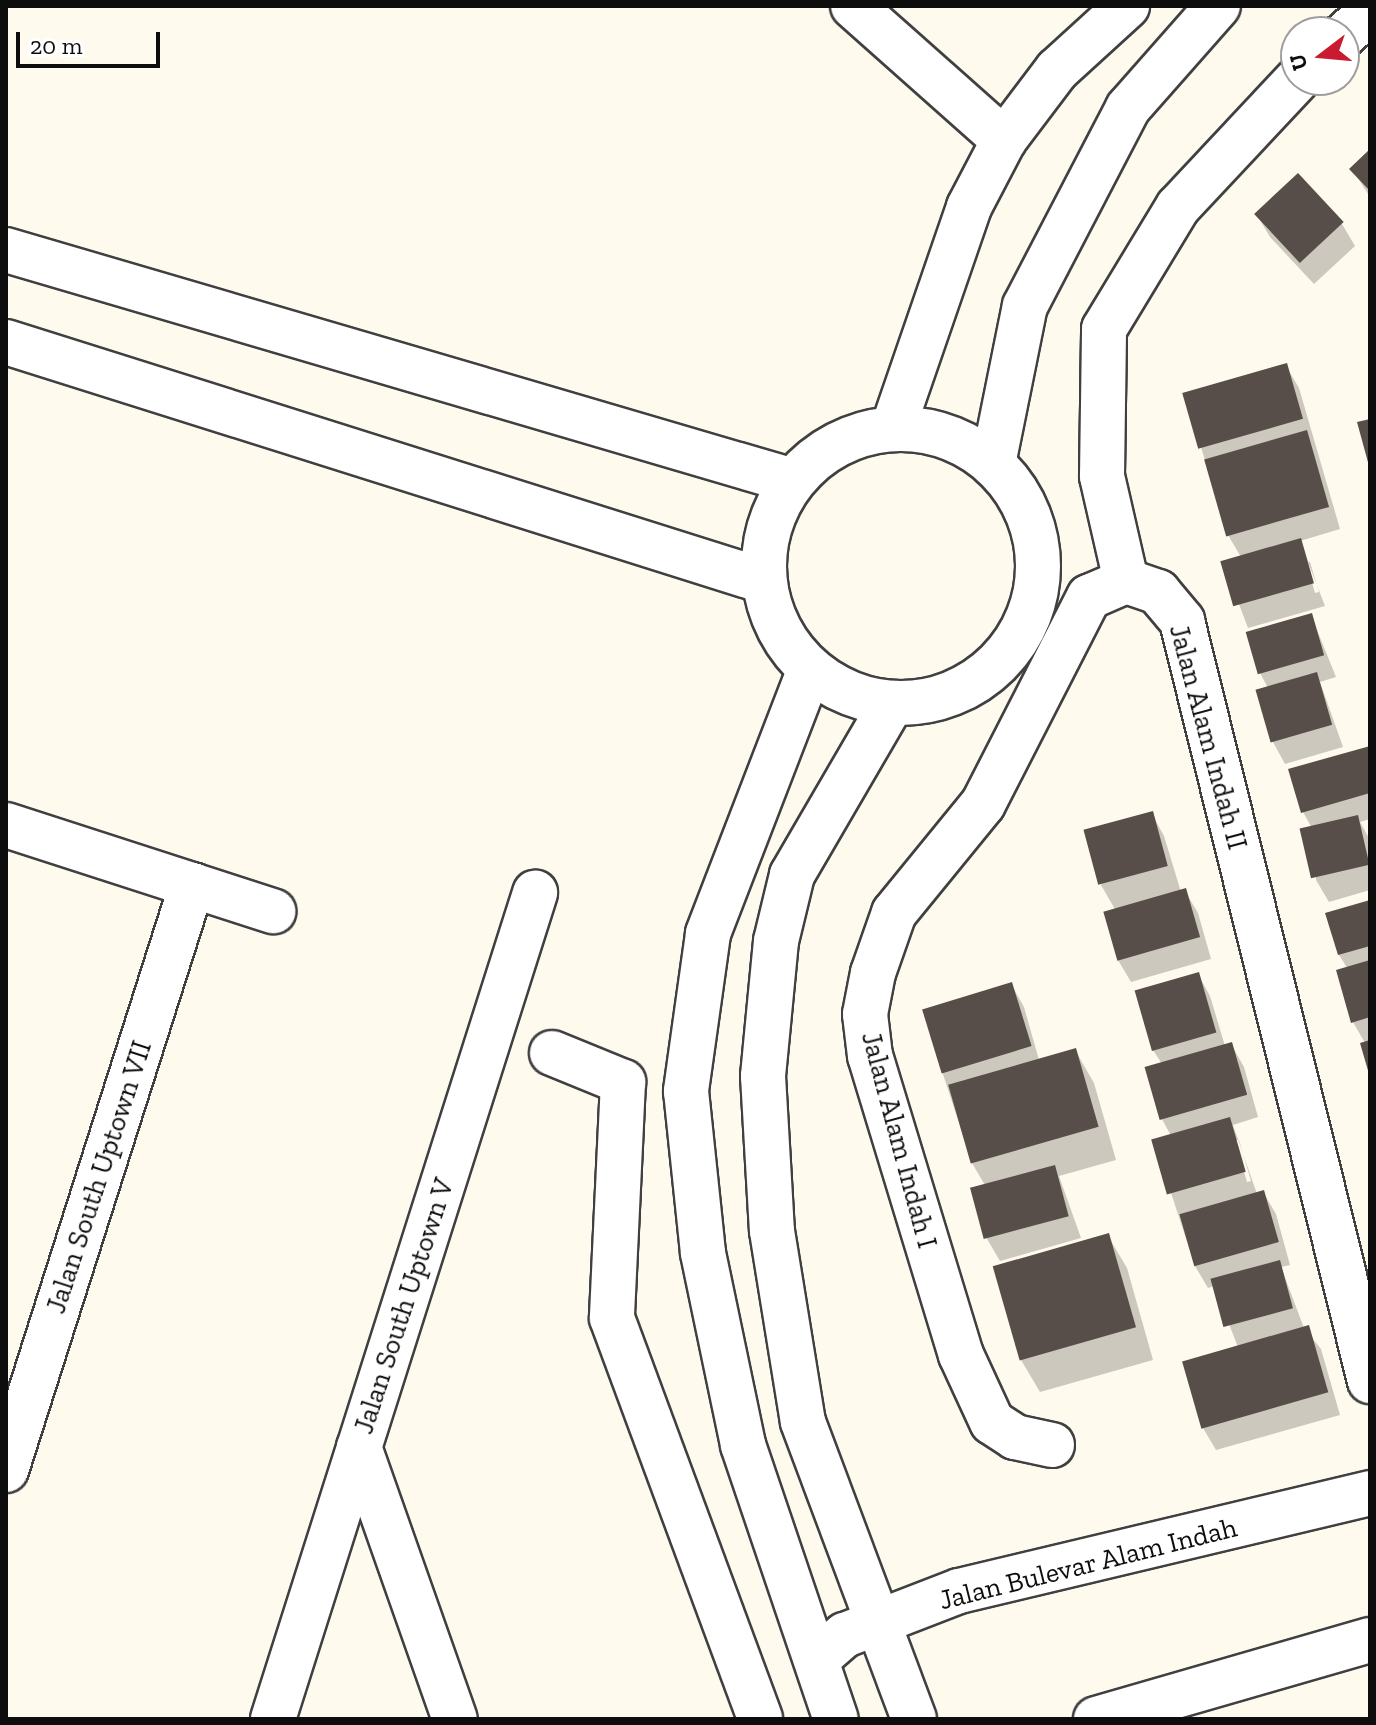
<!DOCTYPE html>
<html>
<head>
<meta charset="utf-8">
<style>
	body { margin:0 }
	#map { position:relative; width:1376px; height:1725px; overflow:hidden; background:#fffaee; font-family:"Zilla Slab",serif }
	div>[style] { position:absolute }
	.shadow>* { inset:0; background:#0003 }
	.building>* { inset:0; background:#574d49; transform-origin:0 0 }
	.roads { filter:drop-shadow(2px 0 #404040) drop-shadow(-2px 0 #404040) drop-shadow(0 2px #404040) drop-shadow(0 -2px #404040) }
	.minor>* { height:44px; margin:-22px; padding:0 22px; transform-origin:22px; border-radius:22px; background:#fff }
	.minor>.ring { margin:-22px; padding:0; box-sizing:content-box; background:none; border:44px solid #fff; border-radius:50% }
	span { translate:-50% -50%; white-space:nowrap; text-align:center; line-height:1.15; -webkit-text-stroke:8px #fff; paint-order:stroke }
	.street-label { font-size:28px; color:#0d0d0d }
	.frame { position:absolute; inset:0; border:8px solid #0d0d0d; pointer-events:none }
	.north { position:absolute; left:1280px; top:16px; width:80px; height:80px; box-sizing:border-box; background:#fff; border:2px solid #9e9e9e; border-radius:50%; rotate:254deg; font-size:22px; font-weight:700; line-height:32px; text-align:center; color:#0d0d0d }
	.north::after { content:''; display:block; margin:auto; width:28px; height:36px; background:#c91a2f; clip-path:polygon(50% 0,100% 100%,50% 72%,0 100%) }
	.scale { position:absolute; left:16px; top:32px; width:144px; height:36px; box-sizing:border-box; border:4px solid #0d0d0d; border-top:0; padding-left:10px; font-size:24px; line-height:28px; white-space:nowrap; color:#0d0d0d; -webkit-text-stroke:6px #fff; paint-order:stroke }
</style>
</head>
<body>
<div id="map">
	<div class="shadow">
		<i style="clip-path:polygon(1370px 152px,1370px 197px,1352px 169px)"></i>
		<i style="clip-path:polygon(1298px 176px,1342px 224px,1355px 246px,1314px 284px,1270px 237px,1257px 215px)"></i>
		<i style="clip-path:polygon(evenodd,1286px 366px,1299px 388px,1340px 529px,1300px 541px,1325px 606px,1248px 628px,1223px 562px,1241px 557px,1228px 535px,1185px 395px,1286px 366px,1306px 562px,1310px 562px,1319px 592px,1315px 593px,1306px 562px)"></i>
		<i style="clip-path:polygon(1311px 615px,1336px 677px,1320px 682px,1343px 747px,1285px 764px,1273px 742px,1268px 688px,1260px 673px)"></i>
		<i style="clip-path:polygon(1370px 748px,1370px 819px,1360px 822px,1370px 840px,1370px 890px,1329px 902px,1316px 880px,1313px 830px,1303px 812px)"></i>
		<i style="clip-path:polygon(1152px 814px,1164px 836px,1181px 892px,1185px 891px,1198px 913px,1211px 959px,1131px 982px,1118px 960px,1116px 911px,1101px 885px)"></i>
		<i style="clip-path:polygon(1370px 902px,1370px 1070px,1365px 1043px,1353px 1022px,1348px 969px,1339px 955px)"></i>
		<i style="clip-path:polygon(evenodd,1198px 974px,1210px 996px,1225px 1046px,1231px 1044px,1244px 1067px,1258px 1117px,1233px 1125px,1257px 1194px,1263px 1192px,1276px 1214px,1290px 1265px,1281px 1267px,1304px 1328px,1321px 1349px,1340px 1415px,1216px 1450px,1203px 1428px,1238px 1347px,1214px 1286px,1208px 1288px,1195px 1266px,1154px 1141px,1171px 1136px,1162px 1119px,1162px 1064px,1153px 1050px,1198px 974px,1235px 1140px,1239px 1140px,1251px 1181px,1247px 1182px,1235px 1140px)"></i>
		<i style="clip-path:polygon(1011px 984px,1024px 1007px,1039px 1060px,1075px 1050px,1094px 1083px,1116px 1160px,1059px 1176px,1081px 1238px,1000px 1261px,987px 1239px,986px 1187px,972px 1163px,942px 1071px)"></i>
		<i style="clip-path:polygon(1108px 1236px,1127px 1268px,1153px 1360px,1040px 1392px,1021px 1360px)"></i>
	</div>
	<div class="building">
		<i style="clip-path:polygon(1370px 149px,1370px 191px,1349px 169px)"></i>
		<i style="left:1298px;top:173px;width:67px;height:60px;rotate:47deg"></i>
		<i style="left:1287px;top:363px;width:58px;height:109px;rotate:74deg"></i>
		<i style="clip-path:polygon(1370px 419px,1370px 466px,1369px 466px,1357px 422px)"></i>
		<i style="left:1307px;top:430px;width:80px;height:107px;rotate:74deg"></i>
		<i style="left:1301px;top:538px;width:47px;height:84px;rotate:74deg"></i>
		<i style="left:1312px;top:613px;width:44px;height:69px;rotate:74deg"></i>
		<i style="left:1317px;top:672px;width:55px;height:64px;rotate:74deg"></i>
		<i style="clip-path:polygon(1370px 746px,1370px 793px,1301px 813px,1288px 769px)"></i>
		<i style="left:1153px;top:811px;width:57px;height:72px;rotate:75deg"></i>
		<i style="left:1358px;top:815px;width:51px;height:60px;rotate:77deg"></i>
		<i style="left:1186px;top:888px;width:51px;height:86px;rotate:74deg"></i>
		<i style="clip-path:polygon(1370px 900px,1370px 946px,1338px 955px,1325px 913px)"></i>
		<i style="clip-path:polygon(1370px 960px,1370px 1017px,1351px 1023px,1336px 970px)"></i>
		<i style="left:1199px;top:972px;width:63px;height:67px;rotate:74deg"></i>
		<i style="left:1012px;top:982px;width:67px;height:94px;rotate:73deg"></i>
		<i style="clip-path:polygon(1370px 1040px,1370px 1074px,1369px 1074px,1360px 1043px)"></i>
		<i style="left:1232px;top:1042px;width:55px;height:91px;rotate:74deg"></i>
		<i style="left:1076px;top:1048px;width:82px;height:133px;rotate:74deg"></i>
		<i style="left:1230px;top:1117px;width:57px;height:82px;rotate:74deg"></i>
		<i style="left:1055px;top:1165px;width:53px;height:88px;rotate:75deg"></i>
		<i style="left:1264px;top:1190px;width:54px;height:88px;rotate:74deg"></i>
		<i style="left:1109px;top:1233px;width:98px;height:121px;rotate:74deg"></i>
		<i style="left:1280px;top:1260px;width:50px;height:72px;rotate:75deg"></i>
		<i style="left:1309px;top:1325px;width:70px;height:132px;rotate:74deg"></i>
	</div>
	<div class="roads">
		<div class="minor">
			<i style="left:853px;top:6px;width:202px;rotate:41.6deg"></i>
			<i style="left:1344px;top:35px;width:35px;rotate:-41deg"></i>
			<i style="left:6px;top:250px;width:820px;rotate:16.36deg"></i>
			<i style="left:6px;top:342px;width:795px;rotate:17.5deg"></i>
			<i style="left:893px;top:428px;width:234px;rotate:-71deg"></i>
			<i style="left:969px;top:207px;width:76px;rotate:-62.4deg"></i>
			<i style="left:1004px;top:140px;width:88px;rotate:-52.9deg"></i>
			<i style="left:1057px;top:70px;width:95px;rotate:-42.4deg"></i>
			<i class="ring" style="left:764px;top:429px;width:230px;height:230px"></i>
			<i style="left:993px;top:464px;width:161px;rotate:-78.6deg"></i>
			<i style="left:1025px;top:306px;width:223px;rotate:-62.5deg"></i>
			<i style="left:1128px;top:108px;width:136px;rotate:-48.6deg"></i>
			<i style="left:1126px;top:581px;width:34px;rotate:19deg"></i>
			<i style="left:1158px;top:592px;width:38px;rotate:50deg"></i>
			<i style="left:1182px;top:621px;width:783px;rotate:76.11deg"></i>
			<i style="left:1126px;top:581px;width:108px;rotate:-102.9deg"></i>
			<i style="left:1102px;top:476px;width:147px;rotate:-89.2deg"></i>
			<i style="left:1104px;top:329px;width:143px;rotate:-58.8deg"></i>
			<i style="left:1178px;top:207px;width:174px;rotate:-46.9deg"></i>
			<i style="left:810px;top:669px;width:284px;rotate:111.1deg"></i>
			<i style="left:708px;top:934px;width:159px;rotate:98deg"></i>
			<i style="left:686px;top:1091px;width:163px;rotate:84deg"></i>
			<i style="left:703px;top:1253px;width:196px;rotate:78.2deg"></i>
			<i style="left:743px;top:1445px;width:289px;rotate:71.3deg"></i>
			<i style="left:892px;top:703px;width:199px;rotate:120.2deg"></i>
			<i style="left:792px;top:875px;width:68px;rotate:103.6deg"></i>
			<i style="left:776px;top:941px;width:136px;rotate:95.5deg"></i>
			<i style="left:763px;top:1076px;width:155px;rotate:86.7deg"></i>
			<i style="left:772px;top:1231px;width:193px;rotate:80.8deg"></i>
			<i style="left:803px;top:1422px;width:317px;rotate:69.5deg"></i>
			<i style="left:6px;top:825px;width:281px;rotate:17.9deg"></i>
			<i style="left:552px;top:1053px;width:77px;rotate:22.2deg"></i>
			<i style="left:623px;top:1082px;width:236px;rotate:92.7deg"></i>
			<i style="left:612px;top:1318px;width:427px;rotate:69.7deg"></i>
			<i style="left:1052px;top:1445px;width:38px;rotate:-168deg"></i>
			<i style="left:1015px;top:1437px;width:27px;rotate:-147deg"></i>
			<i style="left:992px;top:1422px;width:74px;rotate:-114.8deg"></i>
			<i style="left:961px;top:1355px;width:313px;rotate:-106.9deg"></i>
			<i style="left:870px;top:1056px;width:42px;rotate:-96.8deg"></i>
			<i style="left:865px;top:1014px;width:42px;rotate:-79deg"></i>
			<i style="left:873px;top:973px;width:64px;rotate:-70.7deg"></i>
			<i style="left:894px;top:913px;width:141px;rotate:-50.8deg"></i>
			<i style="left:983px;top:804px;width:233px;rotate:-62.9deg"></i>
			<i style="left:1089px;top:597px;width:40px;rotate:-23.4deg"></i>
			<i style="left:359px;top:1447px;width:288px;rotate:70.6deg"></i>
			<i style="left:6px;top:1470px;width:614px;rotate:-72.36deg"></i>
			<i style="left:817px;top:1659px;width:37px;rotate:-41deg"></i>
			<i style="left:845px;top:1635px;width:122px;rotate:-21.1deg"></i>
			<i style="left:959px;top:1591px;width:423px;rotate:-13.4deg"></i>
			<i style="left:273px;top:1719px;width:867px;rotate:-72.4deg"></i>
			<i style="left:1096px;top:1719px;width:285px;rotate:-16.1deg"></i>
		</div>
	</div>
	<div class="street-label">
		<span style="left:1208px;top:737px;rotate:75deg">Jalan Alam Indah II</span>
		<span style="left:899px;top:1140px;rotate:75deg">Jalan Alam Indah I</span>
		<span style="left:99px;top:1177px;rotate:-72deg">Jalan South Uptown VII</span>
		<span style="left:404px;top:1306px;rotate:-72deg">Jalan South Uptown V</span>
		<span style="left:1088px;top:1564px;rotate:-14deg">Jalan Bulevar Alam Indah</span>
	</div>
	<div class="frame"></div>
	<div class="north">U</div>
	<div class="scale">20 m</div>
</div>
</body>
</html>
